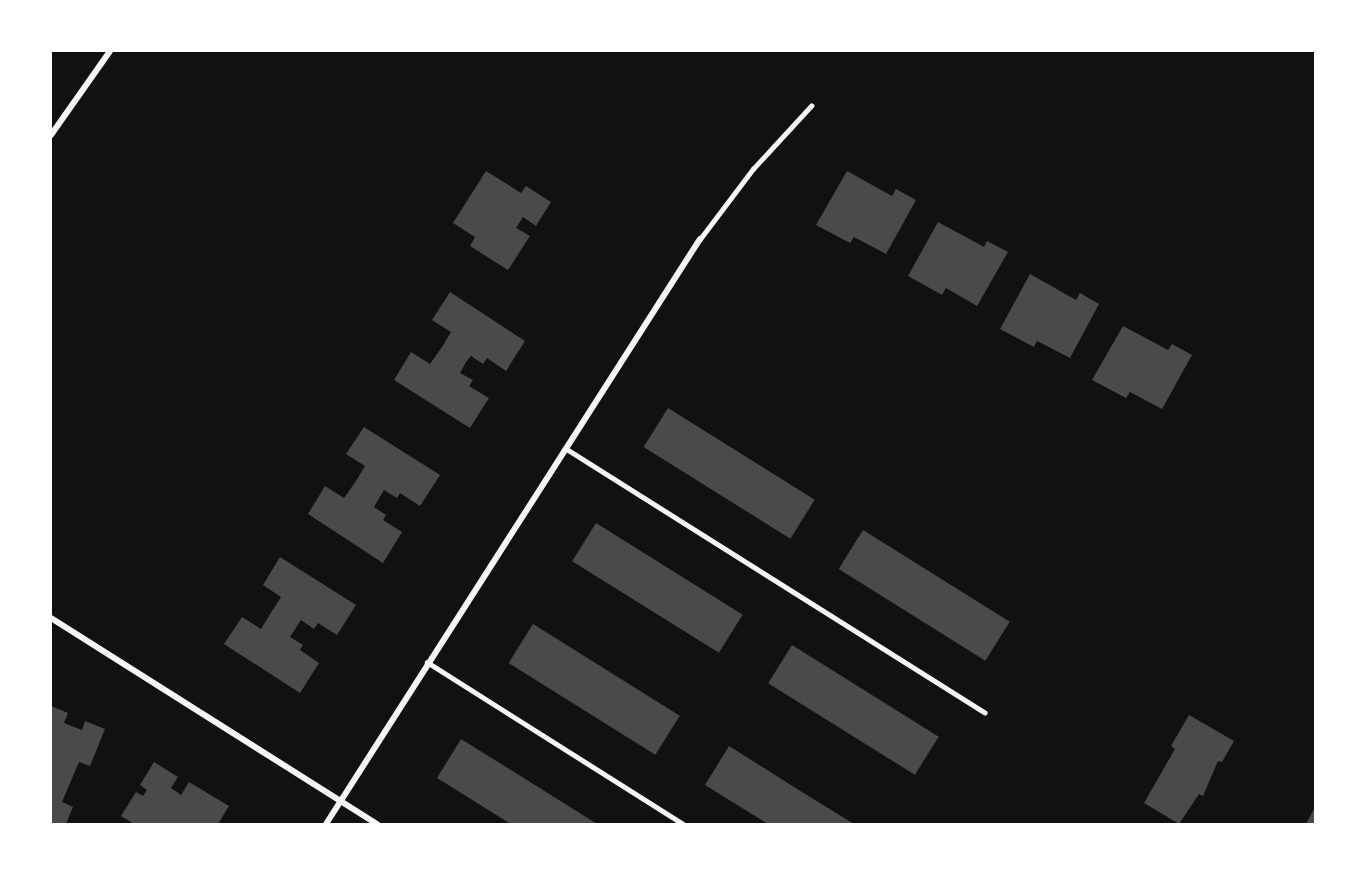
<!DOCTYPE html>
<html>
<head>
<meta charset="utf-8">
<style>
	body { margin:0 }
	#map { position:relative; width:1366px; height:875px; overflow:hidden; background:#111; font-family:Roboto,sans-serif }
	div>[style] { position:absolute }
	.building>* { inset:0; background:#4a4a4a; transform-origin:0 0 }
	.service>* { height:4.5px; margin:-2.25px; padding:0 2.25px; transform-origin:2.25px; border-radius:2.25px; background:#f5f5f5 }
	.minor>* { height:6px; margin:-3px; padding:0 3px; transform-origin:3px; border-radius:3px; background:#f5f5f5 }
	span { translate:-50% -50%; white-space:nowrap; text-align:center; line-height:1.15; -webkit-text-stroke:5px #fff; paint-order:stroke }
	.frame { position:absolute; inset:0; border:52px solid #fff; pointer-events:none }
</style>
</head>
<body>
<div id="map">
	<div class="building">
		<i style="clip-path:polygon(486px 171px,521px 193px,526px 186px,551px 202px,536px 226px,523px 217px,516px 228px,530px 236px,508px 270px,470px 246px,475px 237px,453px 223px)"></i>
		<i style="clip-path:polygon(847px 171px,892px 196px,896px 189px,916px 200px,886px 254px,854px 237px,850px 243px,816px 225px)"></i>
		<i style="clip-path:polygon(938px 222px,984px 247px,987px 241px,1008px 252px,977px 306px,946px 288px,942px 295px,908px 276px)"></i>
		<i style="clip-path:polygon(1030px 274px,1076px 300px,1080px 293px,1099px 304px,1070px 358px,1037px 341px,1034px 347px,1000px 329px)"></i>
		<i style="clip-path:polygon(450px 292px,525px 341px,506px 371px,487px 358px,483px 364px,471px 356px,466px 362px,460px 373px,473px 380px,469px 386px,489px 398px,470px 428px,394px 380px,411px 352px,430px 364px,442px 347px,451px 332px,432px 320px)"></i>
		<i style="clip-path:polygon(1123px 326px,1168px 350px,1172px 344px,1192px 355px,1162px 409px,1130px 392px,1126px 398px,1092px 380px)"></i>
		<i style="left:668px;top:408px;width:173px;height:46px;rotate:32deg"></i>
		<i style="clip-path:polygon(364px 427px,440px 475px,420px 506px,400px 493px,397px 498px,384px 490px,374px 507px,386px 515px,383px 520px,402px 532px,383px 563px,308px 514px,325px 486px,344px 498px,356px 481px,365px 466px,346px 454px)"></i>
		<i style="left:596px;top:523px;width:173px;height:45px;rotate:32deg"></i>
		<i style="left:863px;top:530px;width:173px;height:46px;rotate:32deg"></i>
		<i style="clip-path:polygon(280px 557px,356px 605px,337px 635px,318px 623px,314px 629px,301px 620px,290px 637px,303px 645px,300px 650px,319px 663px,300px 693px,224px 644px,242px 617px,261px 629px,272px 611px,281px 597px,263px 585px)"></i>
		<i style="left:533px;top:624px;width:173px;height:46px;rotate:32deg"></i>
		<i style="left:792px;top:645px;width:173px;height:45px;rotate:32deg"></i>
		<i style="clip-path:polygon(51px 706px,68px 713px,64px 723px,82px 730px,85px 721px,105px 729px,90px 766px,79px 762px,70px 783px,62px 802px,73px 807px,66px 824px,51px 824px)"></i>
		<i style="clip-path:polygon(1189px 715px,1234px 741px,1222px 762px,1218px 761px,1203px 796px,1199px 794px,1179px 824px,1144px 803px,1175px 749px,1171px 746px)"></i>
		<i style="clip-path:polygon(461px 739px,535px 785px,597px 824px,511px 824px,437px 778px)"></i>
		<i style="clip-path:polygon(729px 746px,802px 792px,854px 824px,768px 824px,705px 785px)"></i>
		<i style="clip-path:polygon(154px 762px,178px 777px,171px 788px,181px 795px,189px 782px,229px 806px,218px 824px,134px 824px,121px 816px,136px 792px,143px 796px,147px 790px,140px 785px)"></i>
		<i style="clip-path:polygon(1315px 807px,1315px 824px,1306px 824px)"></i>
	</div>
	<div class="service">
		<i style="left:700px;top:239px;width:88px;rotate:-52.9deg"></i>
		<i style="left:753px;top:169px;width:86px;rotate:-47.4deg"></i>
		<i style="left:565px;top:448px;width:496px;rotate:32.2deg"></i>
		<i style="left:427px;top:662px;width:303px;rotate:32.3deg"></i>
	</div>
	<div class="minor">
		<i style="left:51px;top:135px;width:103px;rotate:-54.9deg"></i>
		<i style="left:51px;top:618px;width:386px;rotate:32.3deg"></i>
		<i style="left:326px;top:824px;width:694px;rotate:-57.41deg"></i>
	</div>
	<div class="frame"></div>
</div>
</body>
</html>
